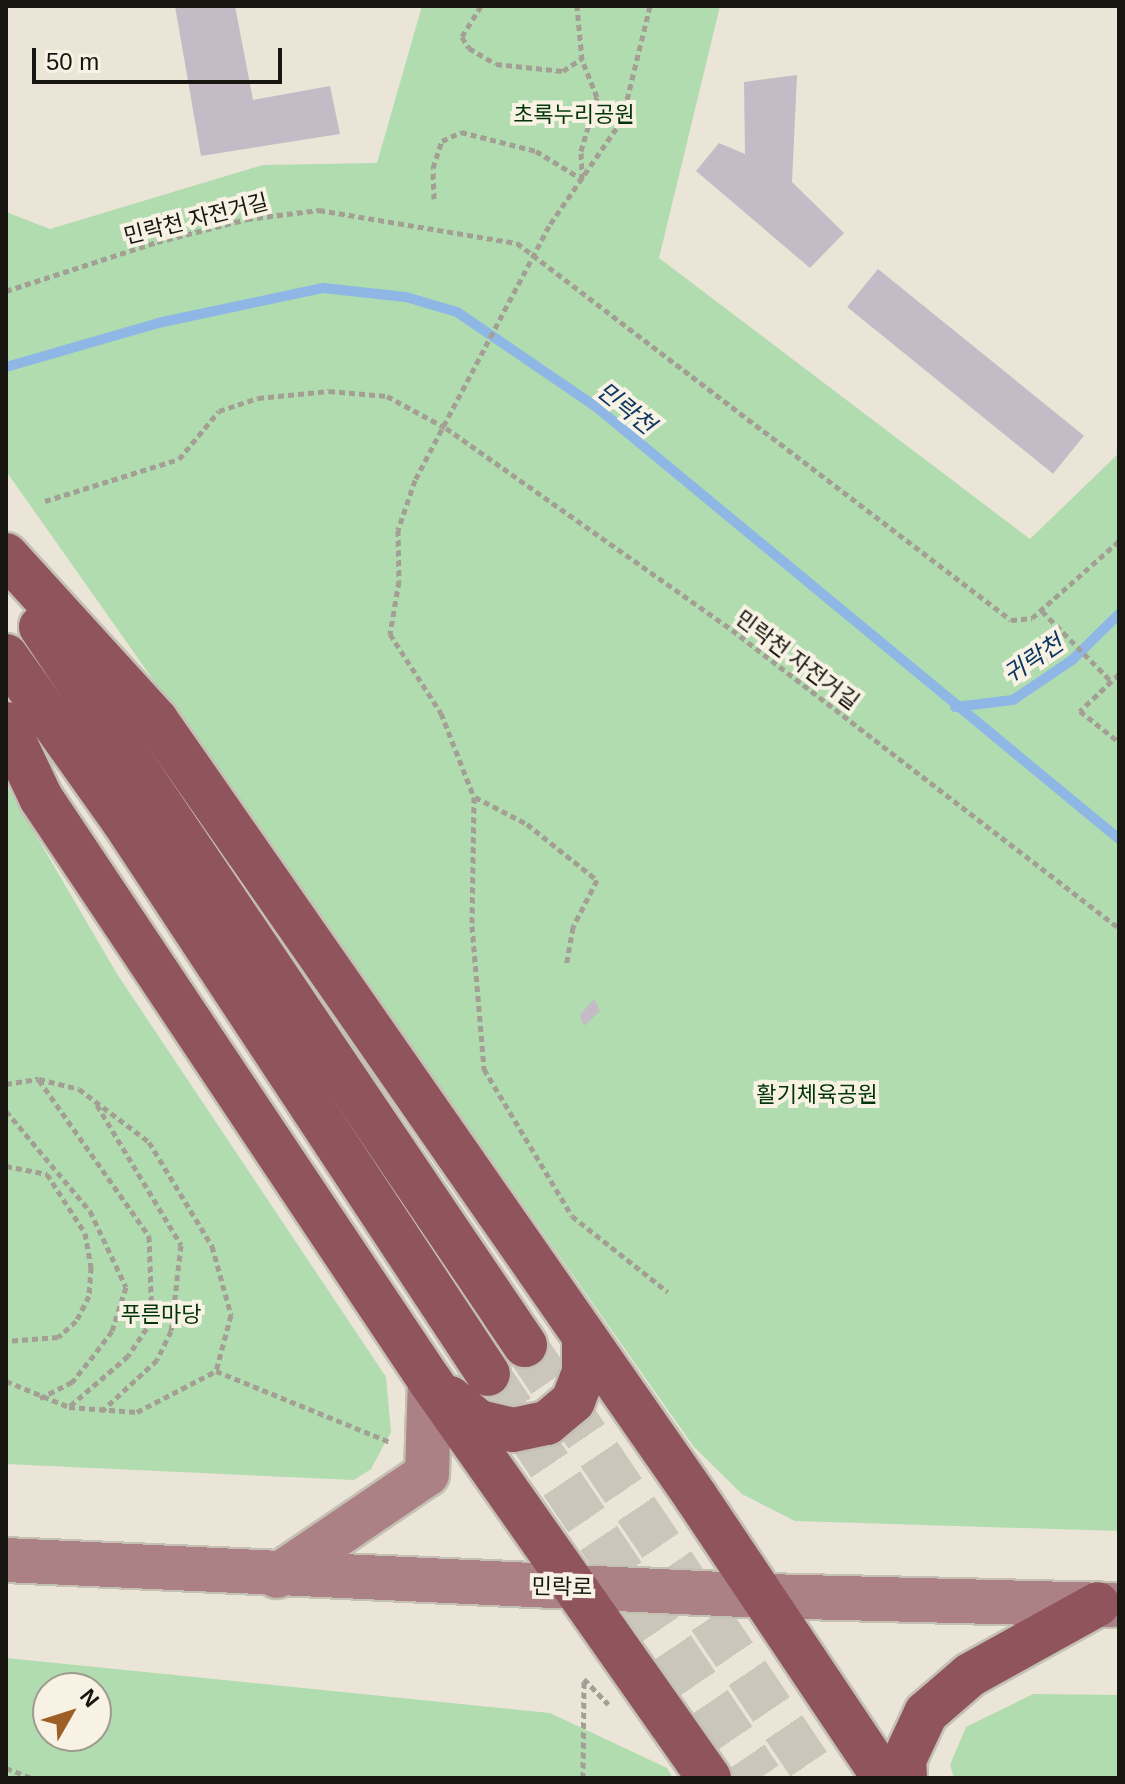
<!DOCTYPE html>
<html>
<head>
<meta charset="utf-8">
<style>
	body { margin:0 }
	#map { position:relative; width:1125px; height:1784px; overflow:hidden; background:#eae5d7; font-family:Helvetica,"Noto Sans KR",sans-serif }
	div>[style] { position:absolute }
	.green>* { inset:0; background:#b0dcaf }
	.stream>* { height:10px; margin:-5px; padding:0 5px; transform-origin:5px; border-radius:5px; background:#8fb7e6 }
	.building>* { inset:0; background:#c4bbc6; transform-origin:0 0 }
	.highway-tunnel>* { height:44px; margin-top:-22px; transform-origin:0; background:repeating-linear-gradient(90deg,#cac6b9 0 44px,transparent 0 66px) }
	.path>* { height:5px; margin-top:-2.5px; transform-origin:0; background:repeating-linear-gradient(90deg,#a39f94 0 6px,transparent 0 10px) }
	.roads { filter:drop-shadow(2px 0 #c4c0b3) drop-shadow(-2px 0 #c4c0b3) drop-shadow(0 2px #c4c0b3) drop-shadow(0 -2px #c4c0b3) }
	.secondary>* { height:44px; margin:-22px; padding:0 22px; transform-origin:22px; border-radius:22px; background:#ac8186 }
	.highway>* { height:44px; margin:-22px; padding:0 22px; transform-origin:22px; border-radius:22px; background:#90545d }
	span { translate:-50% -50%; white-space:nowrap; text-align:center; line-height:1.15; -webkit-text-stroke:8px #f8f2e4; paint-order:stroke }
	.park-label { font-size:22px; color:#023408 }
	.street-label { font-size:22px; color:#181611 }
	.water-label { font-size:24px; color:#0d3761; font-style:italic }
	.frame { position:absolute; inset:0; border:8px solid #181611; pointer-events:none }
	.north { position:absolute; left:32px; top:1672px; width:80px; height:80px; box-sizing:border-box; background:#f8f2e4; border:2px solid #9e9a90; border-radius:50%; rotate:51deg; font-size:22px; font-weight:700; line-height:32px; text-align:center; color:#181611 }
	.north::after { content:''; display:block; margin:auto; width:28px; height:36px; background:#9d5f25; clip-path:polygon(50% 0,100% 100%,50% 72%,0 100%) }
	.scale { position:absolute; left:32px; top:48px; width:250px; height:36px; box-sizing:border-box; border:4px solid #181611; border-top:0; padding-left:10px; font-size:24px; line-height:28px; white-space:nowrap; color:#181611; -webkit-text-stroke:6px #f8f2e4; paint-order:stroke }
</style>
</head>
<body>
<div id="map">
	<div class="green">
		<i style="clip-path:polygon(422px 6px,720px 6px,659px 258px,1030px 539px,1119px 453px,1119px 1531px,795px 1521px,742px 1494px,694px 1447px,6px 471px,6px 212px,50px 229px,263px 165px,377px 163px)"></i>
		<i style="clip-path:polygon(6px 784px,117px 974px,386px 1377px,391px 1432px,371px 1469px,354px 1480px,6px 1464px)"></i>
		<i style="clip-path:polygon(evenodd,6px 1658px,550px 1713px,667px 1768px,673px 1778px,6px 1778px,6px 1658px,48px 1688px,96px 1688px,96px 1736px,48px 1736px,48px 1688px)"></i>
		<i style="clip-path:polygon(1033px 1694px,1119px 1695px,1119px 1778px,954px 1778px,950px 1765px,966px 1727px)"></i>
	</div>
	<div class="stream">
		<i style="left:6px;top:367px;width:158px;rotate:-16.1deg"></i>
		<i style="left:158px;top:323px;width:169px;rotate:-12deg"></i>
		<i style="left:323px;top:288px;width:83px;rotate:6.2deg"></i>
		<i style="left:406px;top:297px;width:53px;rotate:16.4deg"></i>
		<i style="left:457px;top:312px;width:167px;rotate:34.3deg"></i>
		<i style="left:595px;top:406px;width:680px;rotate:39.57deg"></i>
		<i style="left:955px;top:707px;width:58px;rotate:-6.9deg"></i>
		<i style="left:1013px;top:700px;width:71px;rotate:-34.1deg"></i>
		<i style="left:1072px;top:660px;width:66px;rotate:-44.4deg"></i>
	</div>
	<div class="building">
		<i style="clip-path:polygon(175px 6px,235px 6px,253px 100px,330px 86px,340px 134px,201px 156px)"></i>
		<i style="clip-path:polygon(797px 75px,792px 182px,844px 233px,810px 268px,696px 171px,719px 143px,745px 154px,744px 82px)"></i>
		<i style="left:878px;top:269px;width:265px;height:49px;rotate:39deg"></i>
		<i style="clip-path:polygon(594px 999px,600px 1011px,584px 1026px,580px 1015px)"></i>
	</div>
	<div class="highway-tunnel">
		<i style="left:525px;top:1345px;width:523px;rotate:55.91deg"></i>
		<i style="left:488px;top:1374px;width:487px;rotate:56deg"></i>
	</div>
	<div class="path">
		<i style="left:481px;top:6px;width:36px;rotate:122deg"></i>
		<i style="left:462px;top:37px;width:13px;rotate:58deg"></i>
		<i style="left:469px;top:48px;width:31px;rotate:31deg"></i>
		<i style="left:496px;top:64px;width:67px;rotate:6deg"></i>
		<i style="left:563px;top:71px;width:23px;rotate:-34deg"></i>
		<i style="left:650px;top:6px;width:117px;rotate:103.8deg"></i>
		<i style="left:622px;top:120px;width:129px;rotate:124.6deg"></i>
		<i style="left:549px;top:226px;width:287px;rotate:117.8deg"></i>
		<i style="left:415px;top:480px;width:53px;rotate:108.8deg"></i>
		<i style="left:398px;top:530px;width:51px;rotate:88.9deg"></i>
		<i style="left:399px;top:581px;width:54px;rotate:99.6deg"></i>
		<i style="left:390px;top:634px;width:94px;rotate:57.2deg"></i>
		<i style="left:441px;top:713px;width:90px;rotate:68.6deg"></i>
		<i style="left:474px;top:797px;width:129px;rotate:90.9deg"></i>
		<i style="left:472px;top:926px;width:144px;rotate:85.2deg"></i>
		<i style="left:484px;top:1069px;width:171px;rotate:59.1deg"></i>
		<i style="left:572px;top:1216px;width:122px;rotate:38.4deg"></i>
		<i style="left:434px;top:199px;width:31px;rotate:-92deg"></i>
		<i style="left:433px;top:168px;width:28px;rotate:-72deg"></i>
		<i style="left:442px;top:141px;width:21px;rotate:-25deg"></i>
		<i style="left:461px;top:132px;width:77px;rotate:14.2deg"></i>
		<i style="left:536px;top:151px;width:54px;rotate:31.3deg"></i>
		<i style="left:582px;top:179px;width:28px;rotate:-92deg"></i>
		<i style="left:581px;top:151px;width:56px;rotate:-73.5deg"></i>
		<i style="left:597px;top:97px;width:40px;rotate:-112deg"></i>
		<i style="left:582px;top:60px;width:54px;rotate:-95.3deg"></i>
		<i style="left:6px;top:291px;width:159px;rotate:-18deg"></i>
		<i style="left:157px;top:242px;width:93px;rotate:-14.3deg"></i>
		<i style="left:247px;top:219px;width:73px;rotate:-7.1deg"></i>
		<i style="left:319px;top:210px;width:201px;rotate:9.5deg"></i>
		<i style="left:517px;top:243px;width:621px;rotate:37.35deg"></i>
		<i style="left:1011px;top:620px;width:21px;rotate:-5deg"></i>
		<i style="left:1032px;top:618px;width:116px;rotate:-41.5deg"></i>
		<i style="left:45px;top:501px;width:140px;rotate:-17.4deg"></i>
		<i style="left:179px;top:459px;width:62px;rotate:-50.2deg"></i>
		<i style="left:219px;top:411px;width:41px;rotate:-18.4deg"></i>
		<i style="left:258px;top:398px;width:71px;rotate:-5.6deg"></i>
		<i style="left:329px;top:391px;width:58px;rotate:4.9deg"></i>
		<i style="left:387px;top:396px;width:67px;rotate:28.5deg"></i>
		<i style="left:446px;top:428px;width:350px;rotate:35.2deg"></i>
		<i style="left:732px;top:630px;width:488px;rotate:37.6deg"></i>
		<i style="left:1042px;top:611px;width:100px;rotate:45.4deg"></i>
		<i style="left:1119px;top:674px;width:54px;rotate:136.5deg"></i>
		<i style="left:1080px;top:711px;width:50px;rotate:38.5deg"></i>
		<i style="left:475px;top:797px;width:59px;rotate:27.4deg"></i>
		<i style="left:527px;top:824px;width:90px;rotate:38.7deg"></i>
		<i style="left:597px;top:880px;width:53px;rotate:117.1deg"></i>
		<i style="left:573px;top:927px;width:39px;rotate:100deg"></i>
		<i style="left:39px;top:1080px;width:191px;rotate:54.8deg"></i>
		<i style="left:149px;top:1236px;width:84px;rotate:88deg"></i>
		<i style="left:152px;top:1320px;width:43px;rotate:123.7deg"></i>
		<i style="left:128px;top:1356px;width:78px;rotate:139.2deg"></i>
		<i style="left:6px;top:1084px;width:33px;rotate:-9deg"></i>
		<i style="left:39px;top:1079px;width:41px;rotate:14deg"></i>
		<i style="left:79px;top:1089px;width:88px;rotate:37.1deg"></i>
		<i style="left:149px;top:1142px;width:122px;rotate:58.8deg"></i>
		<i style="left:212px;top:1246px;width:72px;rotate:74.6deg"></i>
		<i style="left:231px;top:1315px;width:58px;rotate:105deg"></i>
		<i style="left:97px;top:1105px;width:163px;rotate:59deg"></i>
		<i style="left:181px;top:1245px;width:87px;rotate:96.6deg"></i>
		<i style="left:171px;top:1331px;width:32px;rotate:116deg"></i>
		<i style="left:157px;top:1360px;width:75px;rotate:137.2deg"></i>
		<i style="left:6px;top:1111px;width:131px;rotate:50deg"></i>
		<i style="left:90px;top:1211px;width:84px;rotate:64.7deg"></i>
		<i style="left:126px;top:1287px;width:46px;rotate:107.7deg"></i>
		<i style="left:112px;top:1331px;width:30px;rotate:127deg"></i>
		<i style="left:94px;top:1355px;width:35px;rotate:129deg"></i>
		<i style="left:72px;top:1382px;width:36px;rotate:153deg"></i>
		<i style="left:6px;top:1166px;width:42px;rotate:11deg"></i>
		<i style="left:47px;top:1174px;width:70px;rotate:57.2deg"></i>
		<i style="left:85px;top:1233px;width:35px;rotate:80deg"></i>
		<i style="left:91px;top:1267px;width:29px;rotate:94deg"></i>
		<i style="left:89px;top:1296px;width:28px;rotate:117deg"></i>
		<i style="left:76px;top:1321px;width:24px;rotate:138deg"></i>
		<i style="left:58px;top:1337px;width:52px;rotate:175.6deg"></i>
		<i style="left:6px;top:1381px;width:68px;rotate:22.4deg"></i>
		<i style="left:69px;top:1407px;width:68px;rotate:4.2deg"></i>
		<i style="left:137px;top:1412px;width:89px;rotate:-27.4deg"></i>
		<i style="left:216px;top:1371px;width:188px;rotate:22.2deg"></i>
		<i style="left:584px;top:1679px;width:35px;rotate:46deg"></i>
		<i style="left:6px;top:1768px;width:28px;rotate:21deg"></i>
		<i style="left:583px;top:1778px;width:98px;rotate:-89.4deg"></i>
	</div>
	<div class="roads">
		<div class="secondary">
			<i style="left:6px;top:1560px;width:760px;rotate:2.72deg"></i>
			<i style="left:765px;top:1596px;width:348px;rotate:1.5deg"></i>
			<i style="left:277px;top:1576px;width:181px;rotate:-34.2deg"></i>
			<i style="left:427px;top:1474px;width:93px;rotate:-88.2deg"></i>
		</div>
		<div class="highway">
			<i style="left:6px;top:555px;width:223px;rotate:47.7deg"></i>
			<i style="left:156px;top:720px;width:946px;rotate:55.2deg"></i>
			<i style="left:696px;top:1497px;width:338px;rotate:56.2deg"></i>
			<i style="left:41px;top:627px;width:866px;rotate:56.02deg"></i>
			<i style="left:6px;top:656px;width:204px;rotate:54.6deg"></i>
			<i style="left:124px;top:822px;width:661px;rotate:56.6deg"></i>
			<i style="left:6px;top:724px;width:82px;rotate:64.7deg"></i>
			<i style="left:41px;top:798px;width:701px;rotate:56.29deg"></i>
			<i style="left:430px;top:1381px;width:485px;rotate:54.9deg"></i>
			<i style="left:450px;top:1398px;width:38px;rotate:40deg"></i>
			<i style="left:479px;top:1422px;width:35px;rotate:13deg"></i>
			<i style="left:513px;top:1430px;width:35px;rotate:-12deg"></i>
			<i style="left:547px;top:1423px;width:34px;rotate:-40deg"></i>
			<i style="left:573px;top:1401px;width:30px;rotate:-69deg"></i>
			<i style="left:584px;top:1373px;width:36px;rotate:-90deg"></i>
			<i style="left:905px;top:1778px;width:18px;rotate:-93deg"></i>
			<i style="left:904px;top:1760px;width:52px;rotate:-64.9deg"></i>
			<i style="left:926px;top:1713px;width:58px;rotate:-40.8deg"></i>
			<i style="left:970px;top:1675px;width:146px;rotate:-29deg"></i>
		</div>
	</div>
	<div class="park-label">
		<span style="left:574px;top:115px">초록누리공원</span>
		<span style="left:817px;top:1095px">활기체육공원</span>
		<span style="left:161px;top:1315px">푸른마당</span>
	</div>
	<div class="street-label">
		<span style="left:196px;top:219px;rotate:-14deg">민락천 자전거길</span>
		<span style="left:797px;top:660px;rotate:37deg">민락천 자전거길</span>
		<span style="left:562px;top:1587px;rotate:1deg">민락로</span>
	</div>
	<div class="water-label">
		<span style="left:626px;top:408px;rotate:39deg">민락천</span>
		<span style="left:1033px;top:659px;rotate:-34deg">귀락천</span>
	</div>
	<div class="frame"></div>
	<div class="north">N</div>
	<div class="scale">50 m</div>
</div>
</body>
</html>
